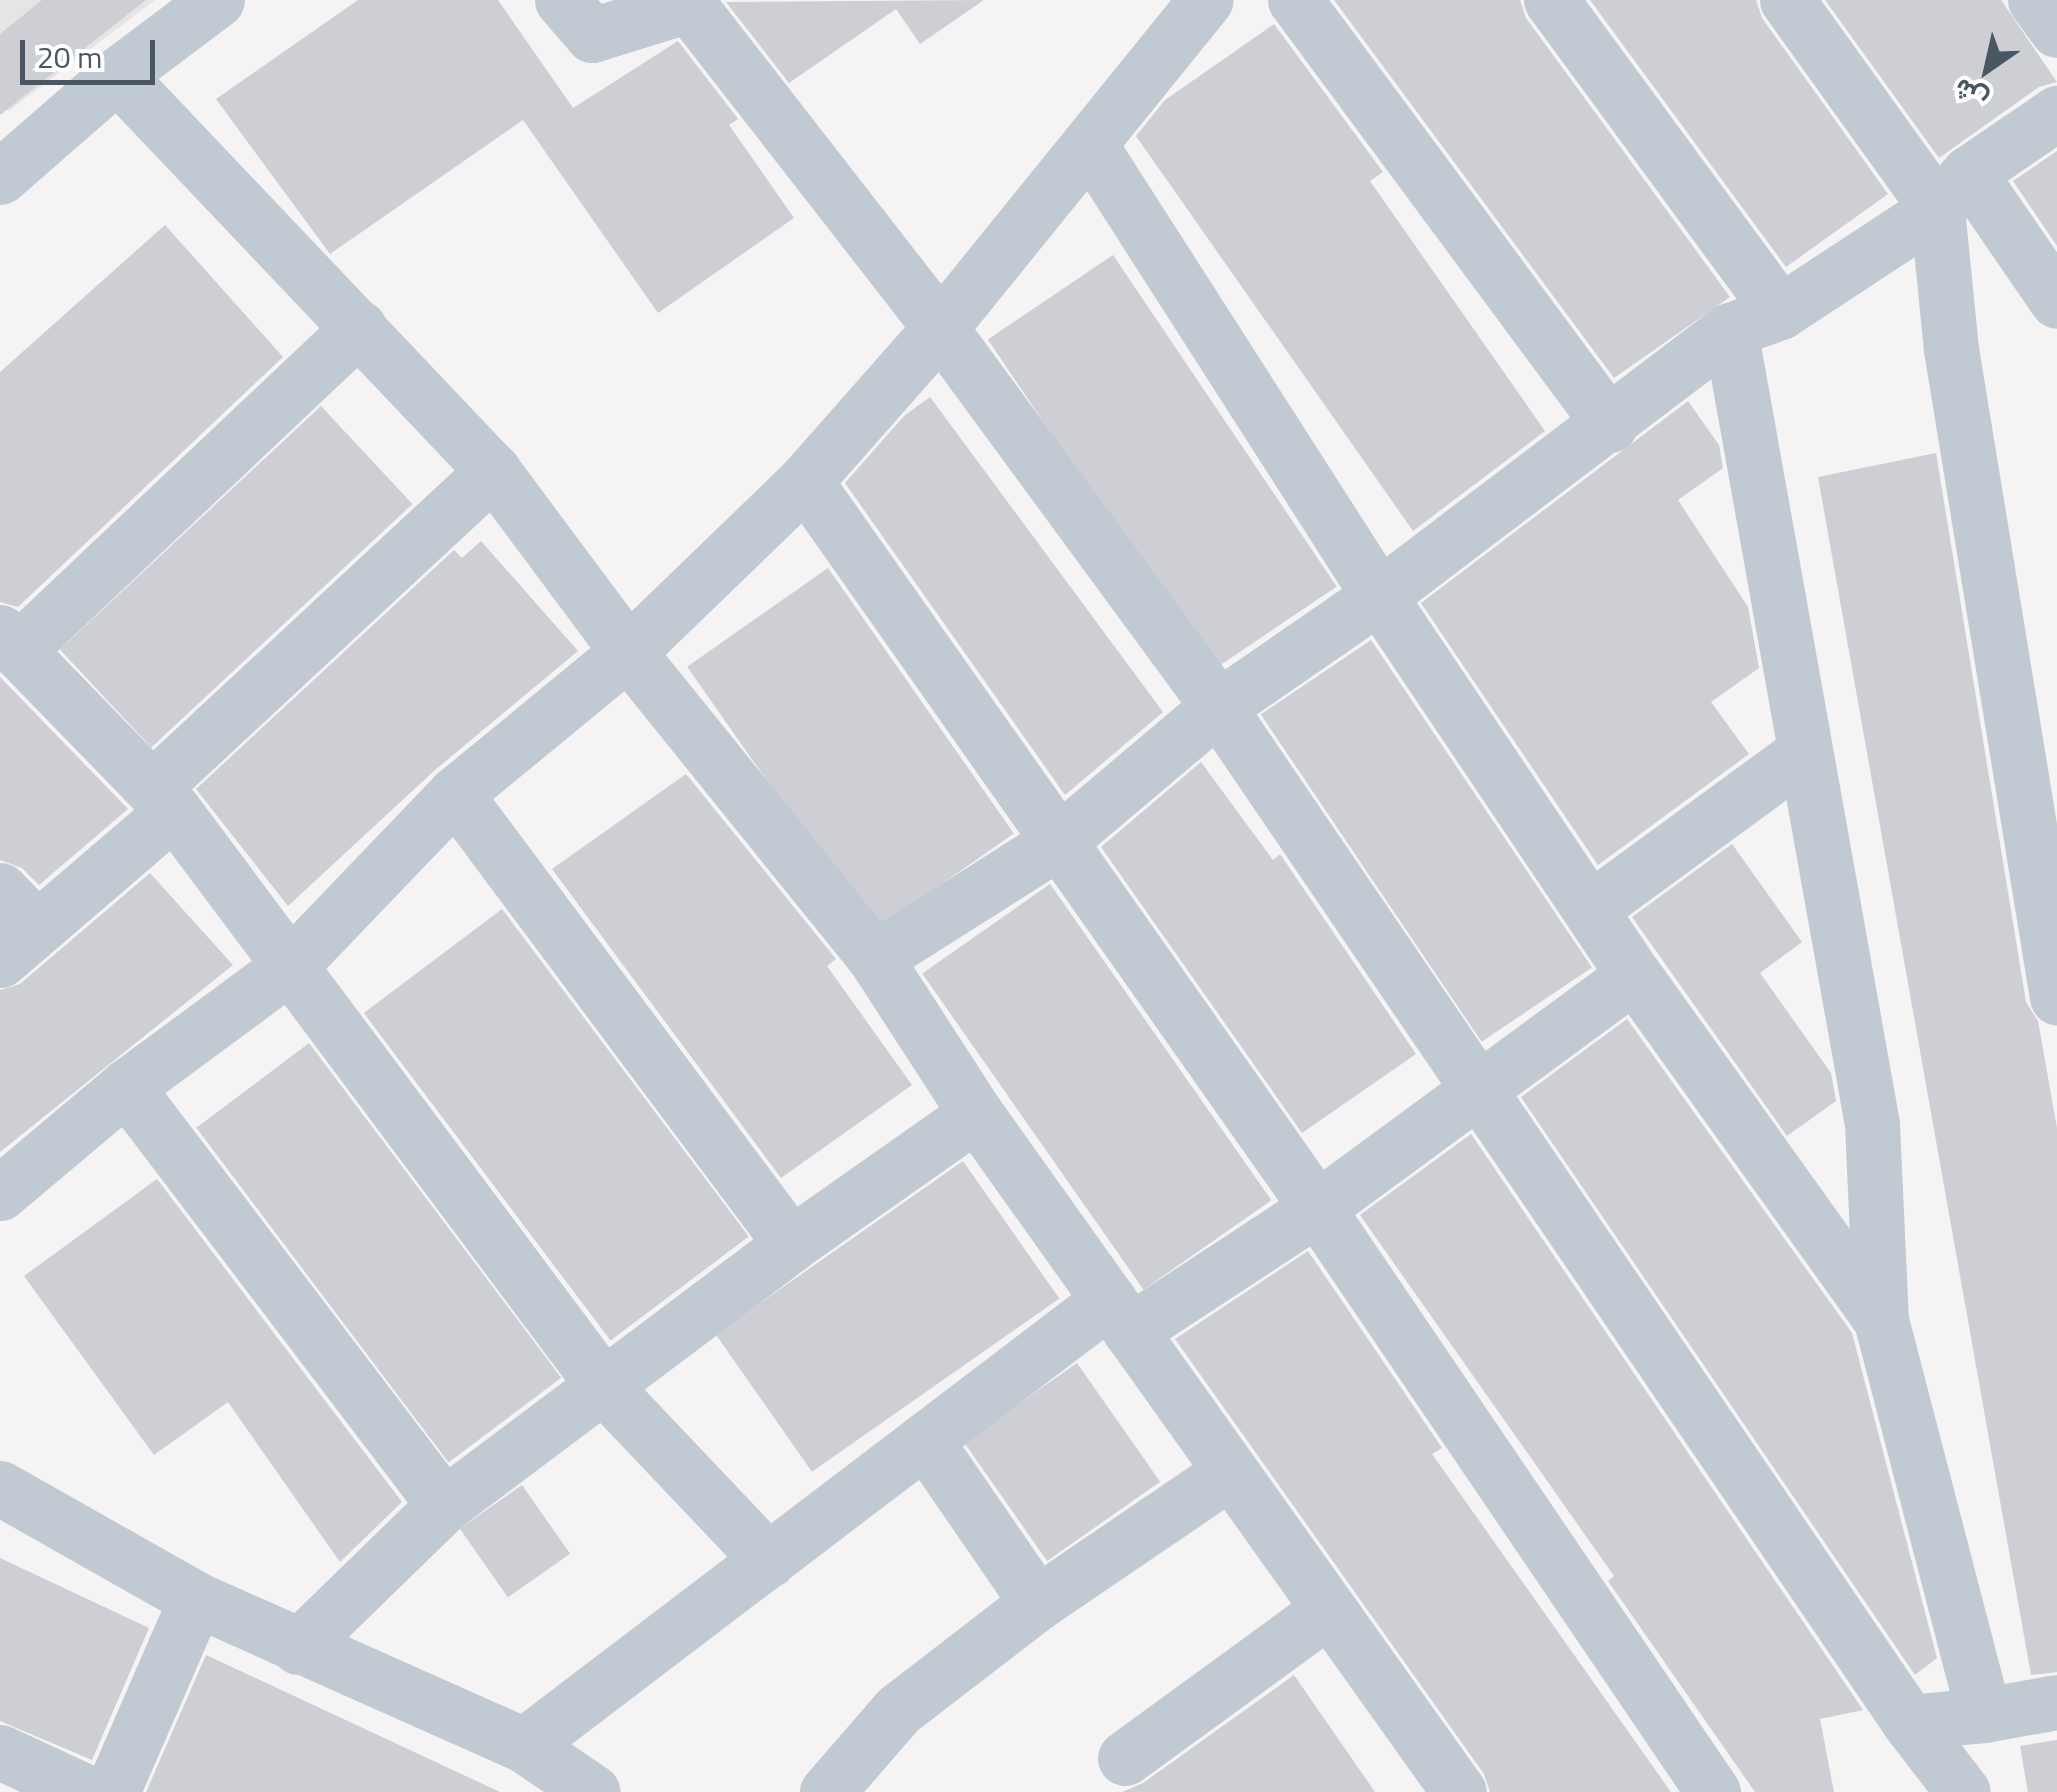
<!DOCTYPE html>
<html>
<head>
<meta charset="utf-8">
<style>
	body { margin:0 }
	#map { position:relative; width:2057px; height:1792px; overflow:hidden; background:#f5f3f3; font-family:"Titillium Web",Vazirmatn,sans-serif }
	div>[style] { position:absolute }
	.education>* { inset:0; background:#e6e4e5 }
	.building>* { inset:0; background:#cdcfd5; transform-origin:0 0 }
	.minor>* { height:55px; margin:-27.5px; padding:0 27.5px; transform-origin:27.5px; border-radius:27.5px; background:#c1cad2 }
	span { translate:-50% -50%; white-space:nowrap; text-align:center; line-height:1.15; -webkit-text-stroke:8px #fff; paint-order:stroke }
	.north { position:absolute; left:1937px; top:20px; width:100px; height:100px; -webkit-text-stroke:8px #fff; paint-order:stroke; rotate:214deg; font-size:28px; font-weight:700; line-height:40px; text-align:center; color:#4a5661 }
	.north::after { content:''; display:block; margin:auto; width:35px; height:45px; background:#4a5661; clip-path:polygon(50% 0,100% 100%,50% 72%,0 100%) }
	.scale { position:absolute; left:20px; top:40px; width:135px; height:45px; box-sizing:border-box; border:5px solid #4a5661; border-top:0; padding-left:12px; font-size:30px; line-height:35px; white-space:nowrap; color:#4a5661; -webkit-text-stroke:8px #fff; paint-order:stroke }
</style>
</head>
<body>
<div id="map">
	<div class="education">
		<i style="clip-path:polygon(0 0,155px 0,9px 111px,0 110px)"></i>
	</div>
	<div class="building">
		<i style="clip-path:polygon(42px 0,146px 0,0 115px,0 34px)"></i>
		<i style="clip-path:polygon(358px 0,498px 0,573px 108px,678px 41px,738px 119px,729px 125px,794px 218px,658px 313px,523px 120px,330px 254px,216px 99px)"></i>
		<i style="clip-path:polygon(984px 0,920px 44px,896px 9px,789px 83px,726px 2px)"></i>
		<i style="clip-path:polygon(1334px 0,1520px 0,1526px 18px,1730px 297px,1614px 378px)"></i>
		<i style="clip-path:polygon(1590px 0,1756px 0,1762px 18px,1888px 194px,1786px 267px)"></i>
		<i style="clip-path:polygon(1825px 0,2001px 0,2057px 82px,2039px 87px,1939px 158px)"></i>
		<i style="clip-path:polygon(1274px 24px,1383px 172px,1370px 181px,1545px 431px,1413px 531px,1136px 136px,1165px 100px)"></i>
		<i style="clip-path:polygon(2057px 151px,2057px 246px,2013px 181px)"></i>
		<i style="clip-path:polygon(165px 225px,283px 357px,18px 607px,0 602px,0 372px)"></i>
		<i style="left:1113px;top:255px;width:400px;height:151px;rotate:56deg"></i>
		<i style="clip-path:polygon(930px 397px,1163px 712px,1065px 795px,845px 483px,904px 416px)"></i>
		<i style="clip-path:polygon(1688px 401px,1719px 445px,1723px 468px,1678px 500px,1748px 607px,1759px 668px,1711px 702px,1749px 754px,1598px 865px,1421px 603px)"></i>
		<i style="left:321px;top:406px;width:134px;height:357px;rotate:47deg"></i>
		<i style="clip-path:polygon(1936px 453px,2026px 1002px,2038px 1021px,2057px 1128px,2057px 1672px,2031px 1675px,1818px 477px)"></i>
		<i style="clip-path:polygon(481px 541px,578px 651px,435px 770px,288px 906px,196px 789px,454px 550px,462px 558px)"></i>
		<i style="left:828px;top:568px;width:324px;height:172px;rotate:55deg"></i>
		<i style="left:1371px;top:640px;width:395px;height:133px;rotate:56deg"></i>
		<i style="clip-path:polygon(0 677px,128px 809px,39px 885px,22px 868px,0 860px)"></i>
		<i style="clip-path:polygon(1201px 762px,1273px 860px,1280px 854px,1416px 1054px,1302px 1133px,1101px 847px)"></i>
		<i style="clip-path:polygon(686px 774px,836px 959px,827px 966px,912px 1085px,781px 1178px,552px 869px)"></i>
		<i style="clip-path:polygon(1732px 844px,1802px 942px,1760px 973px,1831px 1073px,1836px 1101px,1787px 1136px,1632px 917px)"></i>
		<i style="clip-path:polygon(150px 873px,233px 965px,0 1152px,0 990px,20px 984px)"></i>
		<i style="left:1050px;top:884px;width:386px;height:156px;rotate:55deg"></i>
		<i style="left:502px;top:909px;width:410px;height:173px;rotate:53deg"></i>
		<i style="clip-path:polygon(1627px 1019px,1852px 1333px,1937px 1658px,1915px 1675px,1521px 1097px)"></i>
		<i style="left:309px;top:1043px;width:419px;height:141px;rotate:53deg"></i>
		<i style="clip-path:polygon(1471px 1134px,1863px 1710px,1820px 1719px,1834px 1792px,1755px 1792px,1608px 1581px,1614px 1576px,1360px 1215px)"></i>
		<i style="left:963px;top:1161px;width:168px;height:302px;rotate:55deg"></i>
		<i style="clip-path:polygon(157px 1179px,402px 1502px,340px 1562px,228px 1402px,154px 1455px,24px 1276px)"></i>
		<i style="clip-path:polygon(1308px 1251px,1442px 1448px,1432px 1454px,1671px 1792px,1490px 1792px,1484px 1774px,1175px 1339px)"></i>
		<i style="left:1077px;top:1363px;width:145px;height:138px;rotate:55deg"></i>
		<i style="left:522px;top:1485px;width:84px;height:76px;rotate:55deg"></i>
		<i style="clip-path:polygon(0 1558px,149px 1628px,92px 1760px,0 1721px)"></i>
		<i style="clip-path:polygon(206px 1655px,500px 1792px,146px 1792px)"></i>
		<i style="clip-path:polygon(1294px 1675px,1375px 1792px,1122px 1792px,1143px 1783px)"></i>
		<i style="clip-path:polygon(2057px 1740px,2057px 1792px,2028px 1792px,2020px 1746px)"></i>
	</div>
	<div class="minor">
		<i style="left:562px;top:0;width:46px;rotate:49.4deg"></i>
		<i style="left:592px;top:35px;width:102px;rotate:-17.2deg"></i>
		<i style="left:689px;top:5px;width:409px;rotate:52.1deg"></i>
		<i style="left:940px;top:328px;width:470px;rotate:53.7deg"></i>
		<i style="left:1218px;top:707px;width:1228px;rotate:55.75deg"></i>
		<i style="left:1295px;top:0;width:529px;rotate:53.46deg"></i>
		<i style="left:1551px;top:0;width:387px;rotate:53.7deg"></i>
		<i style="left:1787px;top:0;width:257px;rotate:54.3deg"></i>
		<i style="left:1937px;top:209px;width:141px;rotate:84.3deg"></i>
		<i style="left:1951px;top:349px;width:657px;rotate:80.71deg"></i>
		<i style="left:2035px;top:0;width:37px;rotate:54deg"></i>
		<i style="left:117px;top:75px;width:546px;rotate:46.48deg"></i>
		<i style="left:493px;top:471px;width:226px;rotate:53.3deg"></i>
		<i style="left:628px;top:652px;width:393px;rotate:51.1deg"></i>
		<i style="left:875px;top:958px;width:186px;rotate:57.1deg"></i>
		<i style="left:976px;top:1114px;width:832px;rotate:54.53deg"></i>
		<i style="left:1090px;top:145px;width:536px;rotate:57.35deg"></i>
		<i style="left:1379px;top:596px;width:457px;rotate:56.1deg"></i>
		<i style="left:1634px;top:975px;width:424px;rotate:54.4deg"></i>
		<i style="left:1969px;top:173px;width:155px;rotate:55.5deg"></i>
		<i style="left:0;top:177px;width:155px;rotate:-41.1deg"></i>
		<i style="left:117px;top:75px;width:125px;rotate:-36.9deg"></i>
		<i style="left:1730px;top:330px;width:807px;rotate:79.86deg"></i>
		<i style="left:1872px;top:1124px;width:196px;rotate:87.4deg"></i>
		<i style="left:1881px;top:1320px;width:408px;rotate:75.4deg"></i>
		<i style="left:1984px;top:1715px;width:75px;rotate:174.7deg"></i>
		<i style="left:1909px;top:1722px;width:88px;rotate:52.4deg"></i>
		<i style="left:805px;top:481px;width:889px;rotate:54.84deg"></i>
		<i style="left:1317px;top:1208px;width:706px;rotate:55.86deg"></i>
		<i style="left:0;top:632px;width:250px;rotate:45.8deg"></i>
		<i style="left:174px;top:811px;width:722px;rotate:53.23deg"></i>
		<i style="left:606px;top:1389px;width:236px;rotate:46.5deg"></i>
		<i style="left:19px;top:649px;width:468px;rotate:-43.4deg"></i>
		<i style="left:152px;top:788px;width:466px;rotate:-42.9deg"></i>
		<i style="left:455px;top:794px;width:562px;rotate:53.25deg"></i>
		<i style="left:0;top:890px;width:52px;rotate:45.8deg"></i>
		<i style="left:1590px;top:909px;width:264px;rotate:-36.2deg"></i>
		<i style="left:875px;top:958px;width:217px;rotate:-32.4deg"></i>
		<i style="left:1058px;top:842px;width:209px;rotate:-40.2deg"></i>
		<i style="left:1218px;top:707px;width:196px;rotate:-34.6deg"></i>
		<i style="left:1379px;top:596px;width:440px;rotate:-37.2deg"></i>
		<i style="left:1730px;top:330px;width:53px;rotate:-19.8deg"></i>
		<i style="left:1780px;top:312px;width:188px;rotate:-33.3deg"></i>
		<i style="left:1937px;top:209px;width:48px;rotate:-48.4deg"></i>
		<i style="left:1969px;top:173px;width:107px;rotate:-34.3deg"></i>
		<i style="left:0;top:960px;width:229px;rotate:-40.6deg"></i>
		<i style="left:126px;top:1087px;width:525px;rotate:52.74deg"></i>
		<i style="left:0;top:1193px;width:165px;rotate:-40.1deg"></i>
		<i style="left:126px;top:1087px;width:204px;rotate:-36.4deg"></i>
		<i style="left:290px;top:966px;width:238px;rotate:-46.2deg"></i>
		<i style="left:455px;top:794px;width:224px;rotate:-39.4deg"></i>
		<i style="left:628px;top:652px;width:246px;rotate:-44deg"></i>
		<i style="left:805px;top:481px;width:204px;rotate:-48.6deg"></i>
		<i style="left:940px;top:328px;width:422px;rotate:-51deg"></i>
		<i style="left:1130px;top:1331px;width:224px;rotate:-33.3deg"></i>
		<i style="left:1317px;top:1208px;width:393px;rotate:-36.3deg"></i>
		<i style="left:0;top:1488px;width:225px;rotate:29.5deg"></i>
		<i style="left:196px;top:1599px;width:359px;rotate:24deg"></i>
		<i style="left:524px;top:1745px;width:83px;rotate:34.3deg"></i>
		<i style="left:1037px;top:1603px;width:233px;rotate:-34.2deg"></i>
		<i style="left:298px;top:1647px;width:204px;rotate:-44.2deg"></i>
		<i style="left:444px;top:1505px;width:434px;rotate:-36.9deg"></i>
		<i style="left:791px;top:1244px;width:226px;rotate:-35.1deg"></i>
		<i style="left:1984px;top:1715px;width:74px;rotate:-10.1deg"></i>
		<i style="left:524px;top:1745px;width:735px;rotate:-37.26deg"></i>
		<i style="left:0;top:1752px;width:95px;rotate:24.9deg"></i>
		<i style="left:1125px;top:1758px;width:251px;rotate:-36.1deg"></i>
		<i style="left:112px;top:1792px;width:210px;rotate:-66.5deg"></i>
		<i style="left:827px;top:1792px;width:108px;rotate:-49.1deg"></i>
		<i style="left:898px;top:1710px;width:175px;rotate:-37.6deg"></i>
		<i style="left:1037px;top:1603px;width:198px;rotate:-124.5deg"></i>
	</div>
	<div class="north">ش</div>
	<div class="scale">20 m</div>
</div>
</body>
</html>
